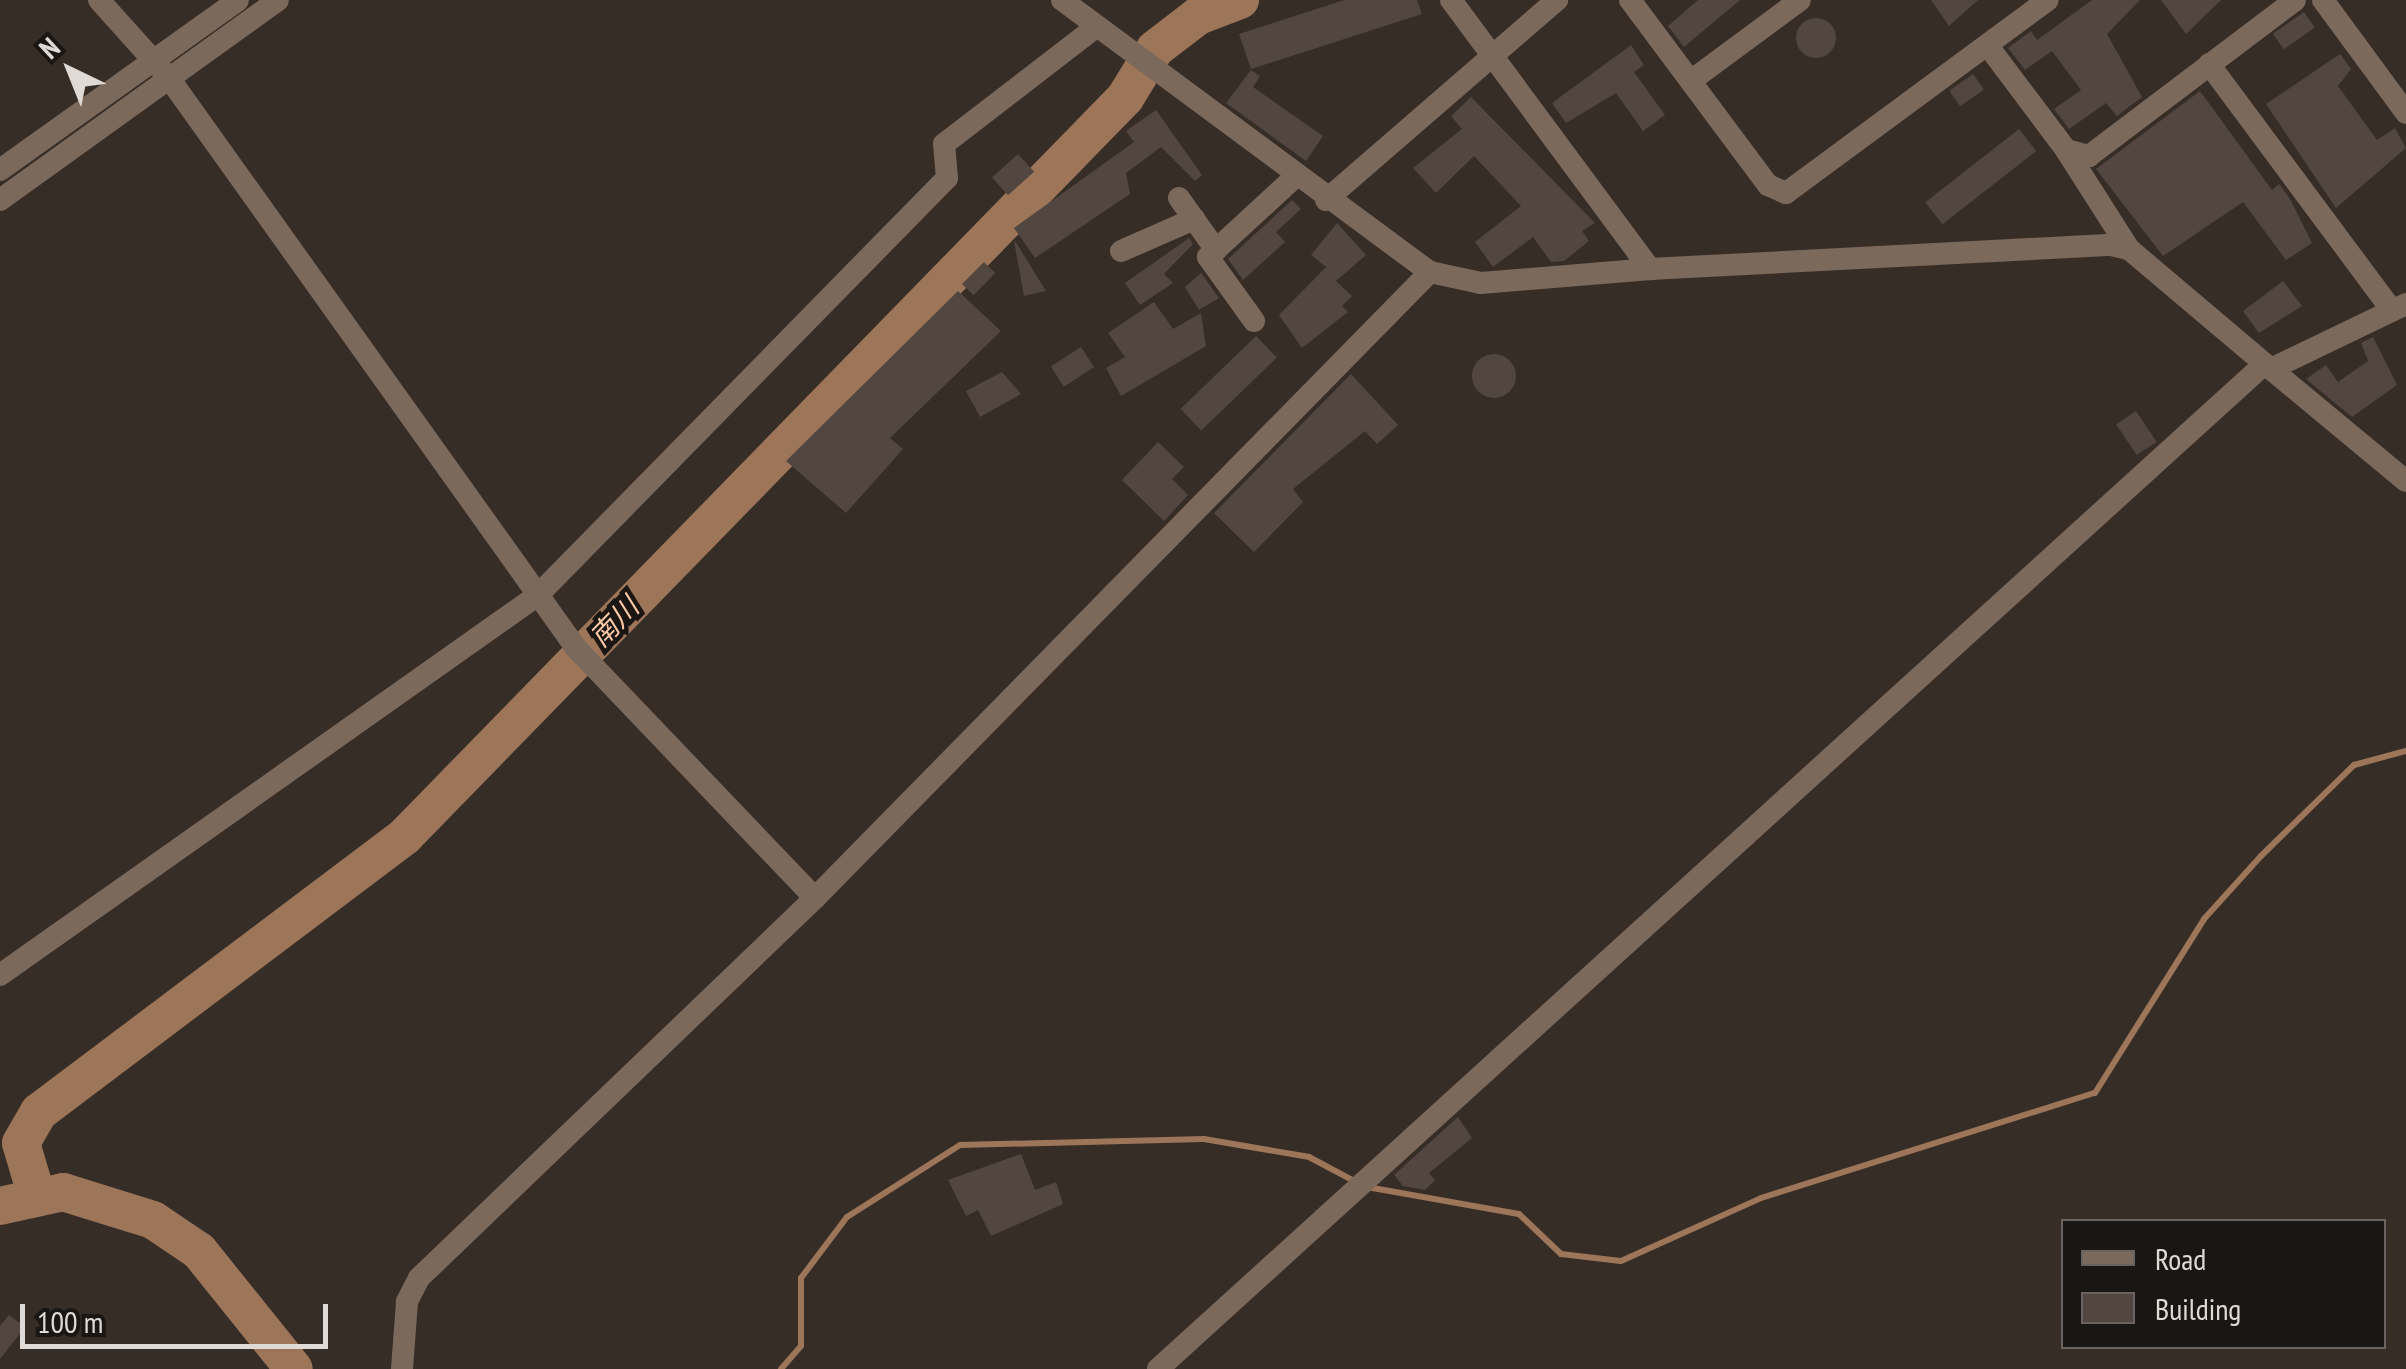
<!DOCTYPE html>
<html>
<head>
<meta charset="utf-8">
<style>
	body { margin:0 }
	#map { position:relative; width:2406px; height:1369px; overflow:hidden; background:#362d27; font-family:"PT Sans Narrow","Noto Sans JP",sans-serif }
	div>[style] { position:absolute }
	.stream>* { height:6px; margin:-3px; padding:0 3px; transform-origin:3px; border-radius:3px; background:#9d7558 }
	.river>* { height:38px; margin:-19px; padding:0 19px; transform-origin:19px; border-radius:19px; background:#9d7558 }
	.building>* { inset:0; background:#514740; transform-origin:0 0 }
	.round { border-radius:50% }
	.minor>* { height:22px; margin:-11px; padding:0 11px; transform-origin:11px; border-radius:11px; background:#7b695c }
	span { translate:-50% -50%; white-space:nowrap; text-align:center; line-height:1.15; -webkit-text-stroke:9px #1a1613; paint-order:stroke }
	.water-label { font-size:28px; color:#fecaa6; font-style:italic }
	.legend { position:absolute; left:2061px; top:1219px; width:325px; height:130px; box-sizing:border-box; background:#1a1613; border:2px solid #696461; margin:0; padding:12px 18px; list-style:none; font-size:30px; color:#e0dad6 }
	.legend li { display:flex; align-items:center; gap:20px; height:50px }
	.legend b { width:50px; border:2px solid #696461 }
	.north { position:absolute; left:20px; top:20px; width:100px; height:100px; -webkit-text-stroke:8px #1a1613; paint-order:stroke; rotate:317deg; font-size:28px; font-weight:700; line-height:40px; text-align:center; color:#e0dad6 }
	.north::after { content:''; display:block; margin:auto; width:35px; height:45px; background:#e0dad6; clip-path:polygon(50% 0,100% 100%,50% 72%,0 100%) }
	.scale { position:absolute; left:20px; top:1304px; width:308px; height:45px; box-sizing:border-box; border:5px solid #e0dad6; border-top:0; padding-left:12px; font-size:30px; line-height:35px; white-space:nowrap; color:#e0dad6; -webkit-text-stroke:8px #1a1613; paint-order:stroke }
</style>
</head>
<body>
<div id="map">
	<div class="stream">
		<i style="left:1367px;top:1187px;width:154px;rotate:10.1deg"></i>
		<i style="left:1519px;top:1214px;width:58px;rotate:43.6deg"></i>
		<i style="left:1561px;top:1254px;width:60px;rotate:6.7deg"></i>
		<i style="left:1621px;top:1261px;width:154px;rotate:-24.2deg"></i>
		<i style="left:1761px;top:1198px;width:350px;rotate:-17.5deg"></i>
		<i style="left:2095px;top:1093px;width:205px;rotate:-57.9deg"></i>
		<i style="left:2204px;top:919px;width:85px;rotate:-47.9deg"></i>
		<i style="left:2261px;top:856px;width:130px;rotate:-44.4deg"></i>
		<i style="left:2354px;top:765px;width:54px;rotate:-15.1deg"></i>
		<i style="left:781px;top:1369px;width:30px;rotate:-49deg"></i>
		<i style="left:801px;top:1346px;width:68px;rotate:-90deg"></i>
		<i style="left:801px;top:1278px;width:76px;rotate:-53deg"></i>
		<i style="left:847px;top:1217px;width:134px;rotate:-32.5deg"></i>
		<i style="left:960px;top:1145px;width:244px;rotate:-1.4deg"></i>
		<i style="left:1204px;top:1139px;width:107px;rotate:9.7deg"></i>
		<i style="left:1309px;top:1157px;width:53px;rotate:28deg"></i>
	</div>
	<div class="river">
		<i style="left:37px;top:1197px;width:56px;rotate:-106.5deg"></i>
		<i style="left:21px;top:1143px;width:36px;rotate:-60deg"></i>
		<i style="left:39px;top:1112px;width:458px;rotate:-37deg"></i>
		<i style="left:405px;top:836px;width:1031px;rotate:-45.71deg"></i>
		<i style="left:1125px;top:98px;width:57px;rotate:-58.5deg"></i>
		<i style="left:1155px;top:49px;width:54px;rotate:-37.5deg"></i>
		<i style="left:1198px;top:16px;width:45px;rotate:-20.9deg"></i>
		<i style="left:0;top:1206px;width:65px;rotate:-12.5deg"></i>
		<i style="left:63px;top:1192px;width:94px;rotate:17.3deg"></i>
		<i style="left:153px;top:1220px;width:55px;rotate:34deg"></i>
		<i style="left:199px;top:1251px;width:151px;rotate:51.2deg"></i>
	</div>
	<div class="building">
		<i style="clip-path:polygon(1344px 0,1417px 0,1422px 14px,1251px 69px,1239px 34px)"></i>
		<i style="clip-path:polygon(1698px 0,1740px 0,1684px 47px,1668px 26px)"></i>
		<i style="clip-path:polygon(1931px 0,1978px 0,1949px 26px)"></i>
		<i style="clip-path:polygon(2092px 0,2140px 0,2107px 34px,2142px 97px,2117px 116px,2106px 103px,2069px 129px,2054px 109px,2081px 90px,2052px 51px,2025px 70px,2008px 48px,2031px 31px,2037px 40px)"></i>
		<i style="clip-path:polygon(2161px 0,2221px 0,2186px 34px)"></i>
		<i style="left:2304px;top:12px;width:19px;height:38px;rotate:55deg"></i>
		<i class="round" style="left:1796px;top:18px;width:40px;height:40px"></i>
		<i style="clip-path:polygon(1631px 45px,1644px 65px,1634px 72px,1665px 115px,1643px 131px,1616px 93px,1566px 123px,1552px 103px)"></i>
		<i style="clip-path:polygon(2340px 54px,2351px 69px,2338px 86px,2377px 140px,2395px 128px,2406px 148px,2336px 208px,2266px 104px)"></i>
		<i style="clip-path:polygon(1251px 70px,1260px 76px,1253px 87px,1323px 136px,1306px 161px,1226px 103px)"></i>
		<i style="left:1973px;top:74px;width:19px;height:29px;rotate:55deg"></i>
		<i style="clip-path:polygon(2200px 91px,2272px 190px,2279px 184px,2290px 199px,2312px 243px,2286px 260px,2243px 202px,2163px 256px,2096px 169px)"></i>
		<i style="clip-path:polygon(1471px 97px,1595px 223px,1582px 231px,1589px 241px,1564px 261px,1551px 262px,1533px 237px,1493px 267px,1475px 242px,1521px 206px,1474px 156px,1436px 193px,1413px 168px,1462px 129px,1451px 116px)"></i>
		<i style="clip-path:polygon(1156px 110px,1202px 175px,1195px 181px,1161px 147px,1126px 173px,1130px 194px,1035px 258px,1014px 228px,1134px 142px,1126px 131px)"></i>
		<i style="left:2019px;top:129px;width:28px;height:119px;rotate:52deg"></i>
		<i style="left:1018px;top:154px;width:24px;height:35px;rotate:48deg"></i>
		<i style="clip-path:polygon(1292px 200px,1301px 209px,1276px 232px,1285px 242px,1243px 280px,1228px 259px)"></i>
		<i style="clip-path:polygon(1337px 223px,1366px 255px,1336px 281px,1352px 296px,1342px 306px,1348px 312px,1302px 348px,1279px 315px,1326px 267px,1311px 255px)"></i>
		<i style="clip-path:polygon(1189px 238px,1193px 244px,1164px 274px,1173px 283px,1140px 305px,1125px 283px)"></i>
		<i style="clip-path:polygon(1014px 241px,1015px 241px,1046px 291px,1024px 296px)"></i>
		<i style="left:984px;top:262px;width:16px;height:31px;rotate:45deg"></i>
		<i style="clip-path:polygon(1201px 273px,1219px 298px,1199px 310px,1185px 287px)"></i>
		<i style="clip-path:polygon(2283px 281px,2302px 306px,2259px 333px,2243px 311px)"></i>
		<i style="clip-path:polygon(958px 291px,1001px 331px,890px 438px,903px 449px,846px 513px,786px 461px)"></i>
		<i style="clip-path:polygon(1154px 302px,1173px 329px,1201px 313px,1206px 346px,1121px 396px,1106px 368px,1125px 357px,1108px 333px)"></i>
		<i style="left:1256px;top:336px;width:30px;height:105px;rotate:46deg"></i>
		<i style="clip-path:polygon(2373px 337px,2397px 385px,2352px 417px,2306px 379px,2326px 365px,2338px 382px,2368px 361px,2361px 343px)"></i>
		<i style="left:1081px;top:347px;width:24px;height:36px;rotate:57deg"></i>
		<i class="round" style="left:1472px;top:354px;width:44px;height:44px"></i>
		<i style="clip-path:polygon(1002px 372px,1021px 394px,980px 417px,966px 391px)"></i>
		<i style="clip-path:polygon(1351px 374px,1398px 425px,1377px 444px,1365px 431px,1293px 489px,1303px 502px,1254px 552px,1214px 513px)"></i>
		<i style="left:2136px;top:411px;width:37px;height:24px;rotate:56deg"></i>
		<i style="clip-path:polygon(1158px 442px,1184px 467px,1172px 479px,1188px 495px,1164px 521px,1122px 480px)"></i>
		<i style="clip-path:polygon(1458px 1117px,1472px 1138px,1429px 1173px,1435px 1180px,1425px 1190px,1403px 1186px,1394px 1175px)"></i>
		<i style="clip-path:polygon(1021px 1154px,1035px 1190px,1056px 1182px,1063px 1204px,991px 1236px,978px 1210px,966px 1216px,948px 1180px)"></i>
		<i style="clip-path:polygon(9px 1315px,25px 1327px,0 1359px,0 1326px)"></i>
	</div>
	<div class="minor">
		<i style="left:99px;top:0;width:105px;rotate:48.1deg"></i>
		<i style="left:169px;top:78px;width:700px;rotate:54.47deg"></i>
		<i style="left:576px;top:648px;width:346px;rotate:46.3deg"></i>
		<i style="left:815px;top:898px;width:549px;rotate:136.18deg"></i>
		<i style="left:419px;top:1278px;width:27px;rotate:117deg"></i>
		<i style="left:407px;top:1302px;width:67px;rotate:94.3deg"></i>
		<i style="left:1062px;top:0;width:458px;rotate:36.5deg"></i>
		<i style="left:1430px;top:272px;width:52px;rotate:12.2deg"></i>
		<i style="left:1481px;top:283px;width:170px;rotate:-4.7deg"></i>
		<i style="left:1451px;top:0;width:335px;rotate:53.5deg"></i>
		<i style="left:1650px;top:269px;width:462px;rotate:-3deg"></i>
		<i style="left:2111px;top:245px;width:18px;rotate:13deg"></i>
		<i style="left:2129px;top:249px;width:186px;rotate:40.2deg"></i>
		<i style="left:2271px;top:369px;width:150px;rotate:-25.7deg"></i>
		<i style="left:1630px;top:0;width:231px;rotate:53.3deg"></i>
		<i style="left:1768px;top:185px;width:20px;rotate:24deg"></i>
		<i style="left:1786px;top:193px;width:325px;rotate:-36.4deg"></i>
		<i style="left:2323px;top:0;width:140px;rotate:53.7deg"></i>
		<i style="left:1988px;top:46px;width:130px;rotate:53.1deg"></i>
		<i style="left:2066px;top:150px;width:24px;rotate:15deg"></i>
		<i style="left:2089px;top:156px;width:258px;rotate:-37.1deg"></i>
		<i style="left:2209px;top:64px;width:305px;rotate:53.4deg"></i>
		<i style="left:1692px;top:80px;width:134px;rotate:-36.5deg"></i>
		<i style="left:2066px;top:150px;width:117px;rotate:57.5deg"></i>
		<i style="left:0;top:170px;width:292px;rotate:-35.5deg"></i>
		<i style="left:1179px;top:198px;width:64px;rotate:54.6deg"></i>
		<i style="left:0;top:200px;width:342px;rotate:-35.7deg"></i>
		<i style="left:1326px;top:200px;width:306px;rotate:-40.9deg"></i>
		<i style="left:1121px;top:251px;width:80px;rotate:-23.7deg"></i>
		<i style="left:1254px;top:321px;width:79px;rotate:-125.7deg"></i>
		<i style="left:1208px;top:257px;width:118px;rotate:-42.6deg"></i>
		<i style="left:2271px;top:369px;width:175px;rotate:39.7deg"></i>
		<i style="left:815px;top:898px;width:878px;rotate:-45.51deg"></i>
		<i style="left:0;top:975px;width:659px;rotate:-35.23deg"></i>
		<i style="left:538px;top:595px;width:584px;rotate:-45.55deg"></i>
		<i style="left:947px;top:178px;width:34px;rotate:-95deg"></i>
		<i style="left:944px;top:144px;width:192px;rotate:-37.6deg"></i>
		<i style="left:1158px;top:1369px;width:1489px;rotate:-42.25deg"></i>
	</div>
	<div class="water-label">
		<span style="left:614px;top:622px;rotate:-46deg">南川</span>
	</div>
	<ul class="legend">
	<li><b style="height:12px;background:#7b695c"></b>Road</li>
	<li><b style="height:28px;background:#514740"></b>Building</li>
	</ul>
	<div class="north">N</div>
	<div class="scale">100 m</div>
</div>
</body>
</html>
